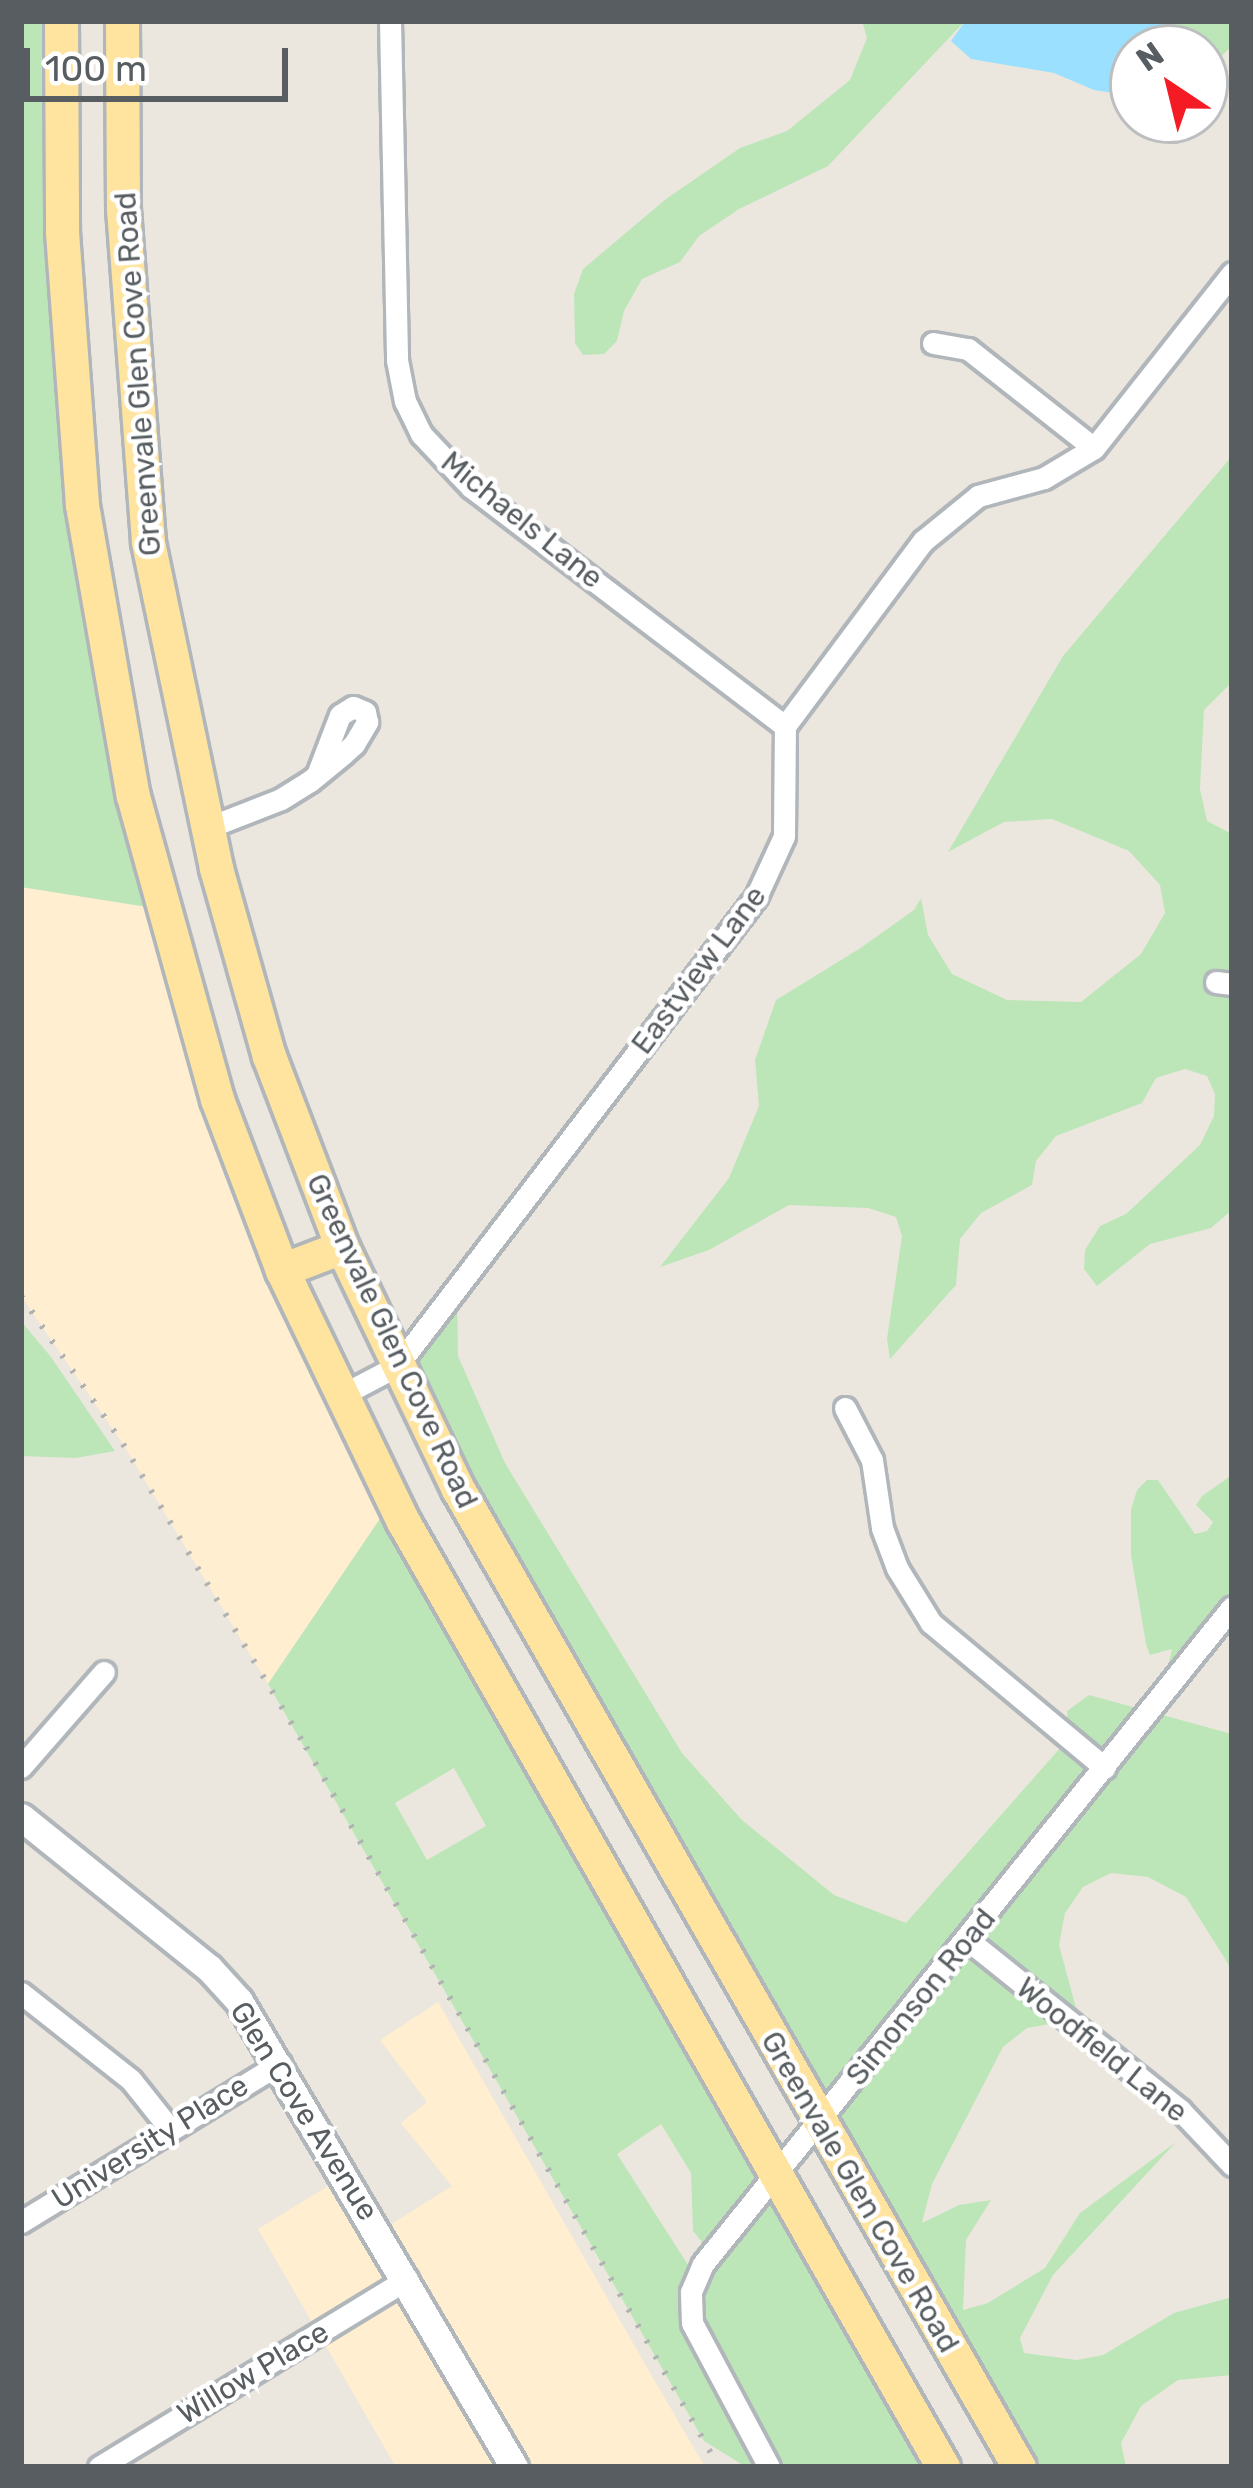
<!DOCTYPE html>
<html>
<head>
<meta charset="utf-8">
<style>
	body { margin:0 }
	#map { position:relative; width:1253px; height:2488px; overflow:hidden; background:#ece7de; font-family:Rubik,sans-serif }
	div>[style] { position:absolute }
	.commercial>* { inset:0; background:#ffeed0 }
	.green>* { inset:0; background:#bde6b8 }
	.water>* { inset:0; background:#9be0ff }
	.roads { filter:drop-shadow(3px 0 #b1b6bb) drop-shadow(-3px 0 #b1b6bb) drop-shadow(0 3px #b1b6bb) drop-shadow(0 -3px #b1b6bb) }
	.street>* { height:21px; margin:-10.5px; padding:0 10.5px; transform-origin:10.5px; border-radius:10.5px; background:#fff }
	.secondary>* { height:27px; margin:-13.5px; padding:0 13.5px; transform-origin:13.5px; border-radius:13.5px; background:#fff }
	.primary>* { height:33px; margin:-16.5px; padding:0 16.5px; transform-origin:16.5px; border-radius:16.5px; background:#ffe4a0 }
	.rail>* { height:6px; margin-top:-3px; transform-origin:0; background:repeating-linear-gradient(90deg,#b0b1b2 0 3px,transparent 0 18px) }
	span { translate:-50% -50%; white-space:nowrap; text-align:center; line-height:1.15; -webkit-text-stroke:9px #fff; paint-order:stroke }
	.street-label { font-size:30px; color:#575d61 }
	.frame { position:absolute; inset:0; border:24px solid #575d61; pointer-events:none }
	.north { position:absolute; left:1109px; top:24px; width:120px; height:120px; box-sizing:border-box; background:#fff; border:3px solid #bcbec0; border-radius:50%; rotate:325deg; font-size:33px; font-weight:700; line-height:48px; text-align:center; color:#575d61 }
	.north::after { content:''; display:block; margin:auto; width:42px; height:54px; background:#f51b25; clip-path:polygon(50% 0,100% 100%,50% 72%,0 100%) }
	.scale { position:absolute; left:24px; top:48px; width:264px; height:54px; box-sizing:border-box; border:6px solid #575d61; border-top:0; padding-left:15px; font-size:36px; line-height:42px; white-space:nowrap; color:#575d61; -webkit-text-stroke:9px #fff; paint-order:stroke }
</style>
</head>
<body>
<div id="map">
	<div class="commercial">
		<i style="clip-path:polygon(21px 887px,160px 909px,200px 1052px,392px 1501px,268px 1684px,123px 1444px,21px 1296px)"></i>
		<i style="clip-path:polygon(438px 2002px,646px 2366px,705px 2467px,396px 2467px,258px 2229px,346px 2175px,379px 2232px,452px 2186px,401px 2123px,427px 2102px,380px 2040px)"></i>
	</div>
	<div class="green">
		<i style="clip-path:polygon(21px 21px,61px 21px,71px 399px,160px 909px,21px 887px)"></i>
		<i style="clip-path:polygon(862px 21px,965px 21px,828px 166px,739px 209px,699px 236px,680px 262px,642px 279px,624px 311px,617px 341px,604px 354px,583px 355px,575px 343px,574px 294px,583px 269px,666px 199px,740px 148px,787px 131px,850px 80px,867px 38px)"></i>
		<i style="clip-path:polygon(1162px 21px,1232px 21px,1232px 46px,1205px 72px,1205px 48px,1172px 48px)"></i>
		<i style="clip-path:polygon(1232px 456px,1232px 682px,1204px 710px,1200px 789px,1207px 821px,1232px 834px,1232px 1210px,1211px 1228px,1150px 1244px,1097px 1286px,1084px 1269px,1085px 1250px,1100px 1226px,1126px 1214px,1200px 1145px,1214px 1116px,1215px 1094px,1207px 1076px,1185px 1069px,1156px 1078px,1142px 1103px,1056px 1136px,1036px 1161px,1032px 1185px,981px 1213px,960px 1239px,956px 1285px,890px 1359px,887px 1339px,902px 1236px,896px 1217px,868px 1208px,789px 1205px,709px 1250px,660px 1267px,729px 1178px,759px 1106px,755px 1060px,776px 1000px,859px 949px,914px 910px,921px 898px,928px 935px,952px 974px,1007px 1000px,1081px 1002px,1141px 954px,1165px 913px,1160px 885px,1129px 851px,1052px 819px,1004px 822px,948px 852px,1063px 656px)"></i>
		<i style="clip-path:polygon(457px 1288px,458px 1356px,505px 1463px,682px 1753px,742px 1820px,834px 1895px,906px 1923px,1068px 1739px,1067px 1711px,1089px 1695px,1232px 1734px,1232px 1970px,1186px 1897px,1148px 1877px,1111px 1873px,1083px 1887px,1065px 1913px,1059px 1945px,1079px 2019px,1027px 2028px,1003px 2047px,932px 2184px,922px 2223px,959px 2205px,991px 2200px,966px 2240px,963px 2310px,988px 2303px,1045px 2268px,1080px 2213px,1176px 2142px,1053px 2275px,1020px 2338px,1024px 2353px,1077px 2360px,1103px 2355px,1174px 2313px,1232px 2297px,1232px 2375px,1178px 2380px,1141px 2406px,1121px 2443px,1126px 2467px,1019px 2467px,397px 1366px)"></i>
		<i style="clip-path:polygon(21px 1321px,51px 1357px,115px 1451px,76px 1458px,21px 1456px)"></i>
		<i style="clip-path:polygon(1232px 1475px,1232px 1607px,1195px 1656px,1168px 1666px,1172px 1649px,1150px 1655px,1146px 1644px,1131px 1555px,1131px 1510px,1137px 1490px,1147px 1480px,1158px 1480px,1195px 1534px,1207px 1531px,1213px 1522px,1196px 1505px,1202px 1496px)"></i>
		<i style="clip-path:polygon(evenodd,392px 1501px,943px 2467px,746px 2467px,704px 2441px,268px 1684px,392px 1501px,454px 1768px,486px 1826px,427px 1860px,395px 1803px,454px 1768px,392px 1501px,661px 2124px,691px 2173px,693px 2231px,715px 2258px,699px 2282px,617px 2154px,661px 2124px)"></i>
	</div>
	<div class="water">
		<i style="clip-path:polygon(965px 21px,1162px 21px,1172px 48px,1133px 48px,1133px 94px,1127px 95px,1094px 90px,1054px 73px,971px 59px,951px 41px)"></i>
	</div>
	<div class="roads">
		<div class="street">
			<i style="left:390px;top:21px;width:339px;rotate:88.8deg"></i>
			<i style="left:397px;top:360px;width:42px;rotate:79deg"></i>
			<i style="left:405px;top:401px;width:37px;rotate:64deg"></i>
			<i style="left:421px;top:434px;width:73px;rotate:46.7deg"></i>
			<i style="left:471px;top:487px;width:395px;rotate:37.3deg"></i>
			<i style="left:933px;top:343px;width:36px;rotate:10deg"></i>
			<i style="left:968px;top:349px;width:160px;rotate:38.2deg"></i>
			<i style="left:207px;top:828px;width:79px;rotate:-21.4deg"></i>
			<i style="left:281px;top:799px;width:34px;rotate:-32deg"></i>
			<i style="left:310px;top:781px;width:43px;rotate:-39.3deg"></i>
			<i style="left:343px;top:754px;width:15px;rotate:-42deg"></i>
			<i style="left:354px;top:744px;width:26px;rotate:-59deg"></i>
			<i style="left:367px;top:722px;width:10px;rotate:-101deg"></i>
			<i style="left:365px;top:712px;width:13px;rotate:-157deg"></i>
			<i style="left:353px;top:707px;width:15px;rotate:148deg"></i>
			<i style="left:340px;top:715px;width:64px;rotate:111deg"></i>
			<i style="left:1216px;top:982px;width:16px;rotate:7deg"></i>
			<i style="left:340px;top:1396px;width:64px;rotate:-27.8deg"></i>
			<i style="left:397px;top:1366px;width:591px;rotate:-52.57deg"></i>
			<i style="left:756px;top:897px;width:67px;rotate:-65.3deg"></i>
			<i style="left:784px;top:836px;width:110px;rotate:-89.5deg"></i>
			<i style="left:785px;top:726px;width:231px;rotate:-53.3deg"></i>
			<i style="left:923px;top:541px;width:71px;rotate:-39.3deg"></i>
			<i style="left:978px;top:496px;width:68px;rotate:-15.3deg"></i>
			<i style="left:1044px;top:478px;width:58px;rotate:-31deg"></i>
			<i style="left:1094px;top:448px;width:223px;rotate:-51.7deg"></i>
			<i style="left:845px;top:1408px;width:59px;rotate:62.6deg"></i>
			<i style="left:872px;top:1460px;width:69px;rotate:81.6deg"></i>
			<i style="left:882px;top:1528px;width:43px;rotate:69.4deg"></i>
			<i style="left:897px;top:1568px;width:65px;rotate:58.3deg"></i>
			<i style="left:931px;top:1623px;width:226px;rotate:39.8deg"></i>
			<i style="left:21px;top:1767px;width:126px;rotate:-48.9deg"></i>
			<i style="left:968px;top:1940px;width:272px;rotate:38.7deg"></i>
			<i style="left:1180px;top:2110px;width:76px;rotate:46.6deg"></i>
			<i style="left:21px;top:1993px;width:140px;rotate:38.3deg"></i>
			<i style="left:131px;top:2080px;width:63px;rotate:51.5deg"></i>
			<i style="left:21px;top:2222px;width:304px;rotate:-31.5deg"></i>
			<i style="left:99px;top:2467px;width:361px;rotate:-31.4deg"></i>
			<i style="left:769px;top:2467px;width:163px;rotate:-118.1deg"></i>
			<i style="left:692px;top:2323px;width:31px;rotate:-92deg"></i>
			<i style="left:691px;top:2292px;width:30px;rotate:-67deg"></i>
			<i style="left:703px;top:2264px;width:843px;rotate:-51.16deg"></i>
		</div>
		<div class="secondary">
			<i style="left:21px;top:1817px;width:241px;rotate:38.8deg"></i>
			<i style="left:209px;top:1968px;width:45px;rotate:47.7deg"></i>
			<i style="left:239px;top:2001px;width:541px;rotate:59.45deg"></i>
		</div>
		<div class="primary">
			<i style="left:61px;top:21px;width:211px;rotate:89.7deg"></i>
			<i style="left:62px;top:232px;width:274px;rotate:85.8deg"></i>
			<i style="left:82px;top:505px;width:295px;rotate:80.1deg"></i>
			<i style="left:133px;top:796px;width:314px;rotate:74.5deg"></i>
			<i style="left:217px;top:1099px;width:183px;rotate:69.2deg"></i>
			<i style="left:282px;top:1270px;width:279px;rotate:64.3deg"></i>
			<i style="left:403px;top:1521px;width:1089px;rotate:60.28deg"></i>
			<i style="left:122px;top:21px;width:188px;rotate:89.7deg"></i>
			<i style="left:123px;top:209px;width:334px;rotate:85.7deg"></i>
			<i style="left:148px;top:542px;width:333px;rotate:78.2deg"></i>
			<i style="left:216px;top:868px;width:195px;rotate:74.3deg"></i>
			<i style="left:269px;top:1056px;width:204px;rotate:69.1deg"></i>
			<i style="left:342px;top:1247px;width:268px;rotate:64.4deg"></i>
			<i style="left:458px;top:1489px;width:1127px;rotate:60.16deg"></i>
			<i style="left:282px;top:1270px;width:64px;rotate:-21deg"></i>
		</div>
	</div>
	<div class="rail">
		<i style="left:21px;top:1296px;width:180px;rotate:55.4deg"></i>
		<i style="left:123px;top:1444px;width:354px;rotate:58.9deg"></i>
		<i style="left:306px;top:1747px;width:830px;rotate:60.16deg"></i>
	</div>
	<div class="street-label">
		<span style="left:138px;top:374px;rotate:-94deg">Greenvale Glen Cove Road</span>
		<span style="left:522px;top:520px;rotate:39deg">Michaels Lane</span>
		<span style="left:699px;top:970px;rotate:-53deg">Eastview Lane</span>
		<span style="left:392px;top:1341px;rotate:65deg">Greenvale Glen Cove Road</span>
		<span style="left:921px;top:1997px;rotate:-51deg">Simonson Road</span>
		<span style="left:1102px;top:2050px;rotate:39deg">Woodfield Lane</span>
		<span style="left:304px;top:2111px;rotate:58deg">Glen Cove Avenue</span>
		<span style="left:150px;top:2142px;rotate:-32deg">University Place</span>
		<span style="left:860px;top:2192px;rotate:60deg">Greenvale Glen Cove Road</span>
		<span style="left:253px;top:2373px;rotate:-31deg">Willow Place</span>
	</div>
	<div class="frame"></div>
	<div class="north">N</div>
	<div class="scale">100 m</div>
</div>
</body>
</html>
